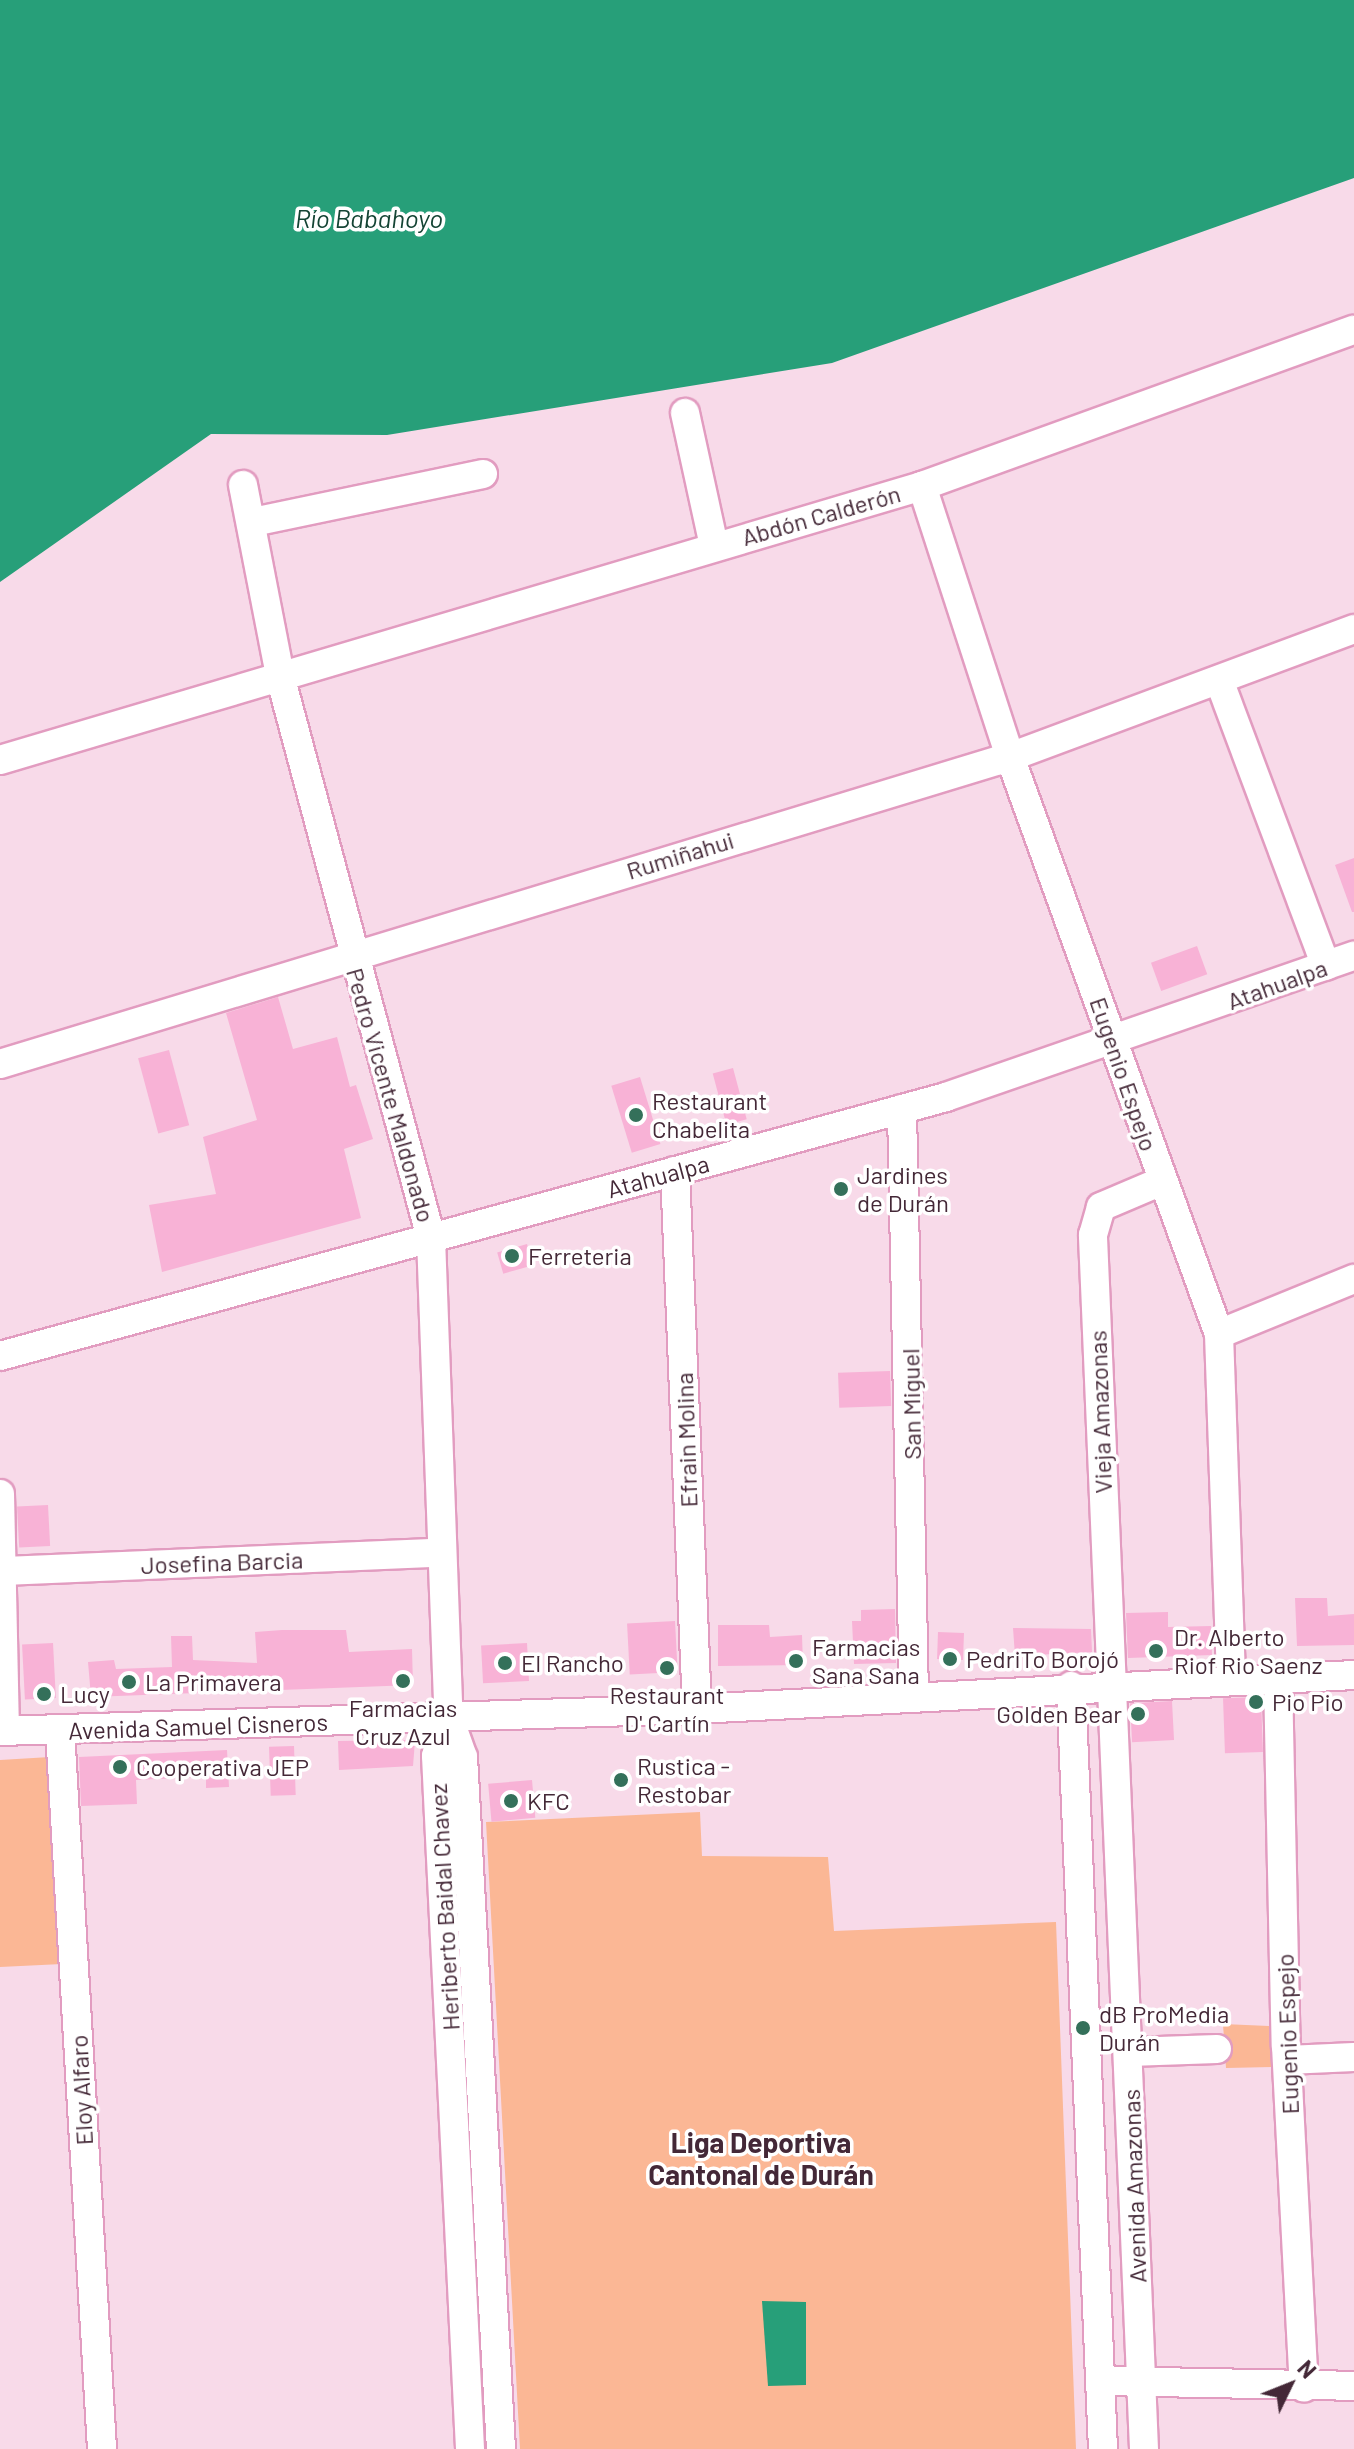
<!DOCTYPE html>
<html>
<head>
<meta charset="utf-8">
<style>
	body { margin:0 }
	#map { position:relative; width:1354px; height:2449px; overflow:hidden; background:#f8dae9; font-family:Barlow,sans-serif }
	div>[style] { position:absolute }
	.green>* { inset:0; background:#fbb795 }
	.water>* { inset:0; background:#279f79 }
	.building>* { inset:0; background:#f8b2d6; transform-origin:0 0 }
	.roads { filter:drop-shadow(2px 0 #e29cc0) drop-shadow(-2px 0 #e29cc0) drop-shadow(0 2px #e29cc0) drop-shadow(0 -2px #e29cc0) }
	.minor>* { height:28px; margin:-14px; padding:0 14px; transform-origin:14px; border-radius:14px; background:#fff }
	.dots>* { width:22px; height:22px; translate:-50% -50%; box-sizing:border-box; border:4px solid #fff; border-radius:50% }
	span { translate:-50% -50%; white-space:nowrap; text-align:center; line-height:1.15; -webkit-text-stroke:7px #fff; paint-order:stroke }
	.street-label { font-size:24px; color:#442837 }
	.poi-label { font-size:24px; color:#442837 }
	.left { translate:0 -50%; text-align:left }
	.right { translate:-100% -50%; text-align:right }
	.water-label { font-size:26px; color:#144434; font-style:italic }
	.quarter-label { font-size:28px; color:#442837; font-weight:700 }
	.north { position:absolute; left:1250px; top:2345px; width:80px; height:80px; -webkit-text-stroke:6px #fff; paint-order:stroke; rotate:47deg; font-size:22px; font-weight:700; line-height:32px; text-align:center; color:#442837 }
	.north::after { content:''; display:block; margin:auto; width:28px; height:36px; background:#442837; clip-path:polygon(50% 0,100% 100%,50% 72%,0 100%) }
</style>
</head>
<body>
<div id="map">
	<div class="green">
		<i style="clip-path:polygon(50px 1757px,62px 1964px,0 1967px,0 1760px)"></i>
		<i style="clip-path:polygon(700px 1812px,702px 1856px,828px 1857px,834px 1931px,1056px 1922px,1076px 2449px,520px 2449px,486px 1822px)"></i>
		<i style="clip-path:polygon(1223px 2024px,1269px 2026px,1272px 2067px,1226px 2068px)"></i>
	</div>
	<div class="water">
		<i style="clip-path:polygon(0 0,1354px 0,1354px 178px,832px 363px,387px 435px,211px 434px,0 582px)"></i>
		<i style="clip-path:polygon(762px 2301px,806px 2302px,806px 2385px,768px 2386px)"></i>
	</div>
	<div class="building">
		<i style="clip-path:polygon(1354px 858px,1354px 912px,1352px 912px,1335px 865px)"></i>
		<i style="left:1197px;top:946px;width:30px;height:49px;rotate:70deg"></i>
		<i style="clip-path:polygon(278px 997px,293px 1049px,337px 1037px,350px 1087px,356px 1085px,373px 1139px,344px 1149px,361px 1218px,162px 1272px,149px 1205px,216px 1194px,203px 1137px,257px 1120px,226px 1013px)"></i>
		<i style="left:169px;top:1050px;width:78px;height:32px;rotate:75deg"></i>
		<i style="left:733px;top:1068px;width:53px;height:21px;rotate:75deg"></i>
		<i style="left:640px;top:1077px;width:70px;height:30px;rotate:73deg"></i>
		<i style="left:527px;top:1244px;width:22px;height:31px;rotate:74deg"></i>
		<i style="left:890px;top:1371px;width:35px;height:52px;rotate:88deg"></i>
		<i style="left:48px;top:1505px;width:41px;height:31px;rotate:87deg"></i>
		<i style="clip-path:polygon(1295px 1598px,1327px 1598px,1328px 1616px,1354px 1614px,1354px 1645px,1297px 1646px)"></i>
		<i style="clip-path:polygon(895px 1609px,896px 1663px,854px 1664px,852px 1621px,861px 1621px,861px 1610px)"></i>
		<i style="clip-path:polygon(1168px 1612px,1168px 1627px,1211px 1626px,1212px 1655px,1128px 1658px,1126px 1613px)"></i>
		<i style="left:675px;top:1621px;width:51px;height:48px;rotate:87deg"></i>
		<i style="clip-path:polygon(718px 1625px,769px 1625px,770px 1637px,802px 1635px,803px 1665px,718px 1666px)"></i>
		<i style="clip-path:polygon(1013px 1628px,1091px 1629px,1092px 1652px,1015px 1656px)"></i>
		<i style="clip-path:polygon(282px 1630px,346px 1630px,349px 1652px,412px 1649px,413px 1685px,91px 1697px,88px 1662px,114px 1660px,116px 1669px,172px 1667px,171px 1636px,192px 1636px,193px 1660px,257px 1663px,255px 1632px)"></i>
		<i style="left:938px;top:1632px;width:26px;height:27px;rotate:2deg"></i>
		<i style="left:53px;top:1643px;width:55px;height:31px;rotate:87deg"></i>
		<i style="left:527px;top:1643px;width:38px;height:46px;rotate:87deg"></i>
		<i style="left:1261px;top:1697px;width:55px;height:38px;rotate:88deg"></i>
		<i style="left:1172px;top:1701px;width:39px;height:42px;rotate:87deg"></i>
		<i style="clip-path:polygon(406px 1740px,415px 1741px,413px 1766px,339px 1770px,338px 1741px)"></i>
		<i style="left:294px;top:1746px;width:49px;height:25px;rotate:88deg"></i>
		<i style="clip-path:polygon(227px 1750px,229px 1787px,206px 1788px,206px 1777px,136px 1780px,137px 1804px,81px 1806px,79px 1757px)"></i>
		<i style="left:532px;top:1780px;width:38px;height:44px;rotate:85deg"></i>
	</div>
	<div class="roads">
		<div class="minor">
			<i style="left:685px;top:413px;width:136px;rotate:77.7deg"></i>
			<i style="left:243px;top:485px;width:195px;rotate:79deg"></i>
			<i style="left:280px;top:676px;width:582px;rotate:74.96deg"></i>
			<i style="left:431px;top:1238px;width:480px;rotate:87.9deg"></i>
			<i style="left:449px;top:1718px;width:41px;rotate:70.3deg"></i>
			<i style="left:463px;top:1757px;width:693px;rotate:86.86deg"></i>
			<i style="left:922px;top:486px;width:285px;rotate:72deg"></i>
			<i style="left:1010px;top:757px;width:614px;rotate:70.09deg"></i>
			<i style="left:1219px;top:1334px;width:345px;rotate:88deg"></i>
			<i style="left:253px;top:522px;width:235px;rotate:-11.8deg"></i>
			<i style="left:1219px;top:680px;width:305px;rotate:69.5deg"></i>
			<i style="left:0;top:760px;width:962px;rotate:-16.55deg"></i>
			<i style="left:922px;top:486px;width:459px;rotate:-19.9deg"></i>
			<i style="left:0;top:1064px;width:1056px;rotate:-16.91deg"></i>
			<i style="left:1010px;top:757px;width:367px;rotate:-20.4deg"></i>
			<i style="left:902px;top:1109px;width:589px;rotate:88.83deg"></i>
			<i style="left:675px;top:1171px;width:538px;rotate:87.66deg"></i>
			<i style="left:1219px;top:1334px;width:146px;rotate:-22.2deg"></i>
			<i style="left:0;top:1356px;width:981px;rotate:-15.31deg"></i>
			<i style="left:946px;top:1097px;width:432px;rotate:-19.1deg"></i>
			<i style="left:0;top:1494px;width:237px;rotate:88.8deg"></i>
			<i style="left:3px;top:1571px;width:438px;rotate:-2.4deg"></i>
			<i style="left:1278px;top:1679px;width:367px;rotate:88.8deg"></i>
			<i style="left:1286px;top:2046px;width:342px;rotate:87deg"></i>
			<i style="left:1071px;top:1686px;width:764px;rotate:87.6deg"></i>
			<i style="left:449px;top:1718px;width:40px;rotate:108.9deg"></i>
			<i style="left:436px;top:1756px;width:694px;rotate:87.19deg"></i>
			<i style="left:0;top:1731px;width:697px;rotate:-1.81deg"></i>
			<i style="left:697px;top:1709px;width:658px;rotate:-2.96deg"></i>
			<i style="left:60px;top:1731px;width:719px;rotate:86.65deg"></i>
			<i style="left:1129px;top:2052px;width:88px;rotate:-2deg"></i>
			<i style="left:1287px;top:2060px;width:67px;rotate:-2.6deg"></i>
			<i style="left:1101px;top:2381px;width:253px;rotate:1.1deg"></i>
			<i style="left:1144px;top:2449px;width:1215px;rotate:-92.41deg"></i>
			<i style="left:1093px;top:1235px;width:29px;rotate:-74deg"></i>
			<i style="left:1101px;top:1207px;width:66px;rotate:-23.1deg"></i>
		</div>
	</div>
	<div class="dots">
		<i style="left:636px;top:1115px;background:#34705a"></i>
		<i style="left:841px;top:1189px;background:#34705a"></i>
		<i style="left:512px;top:1256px;background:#34705a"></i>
		<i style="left:1156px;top:1651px;background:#34705a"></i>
		<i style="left:950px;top:1659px;background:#34705a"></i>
		<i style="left:796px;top:1661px;background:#34705a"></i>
		<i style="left:505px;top:1663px;background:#34705a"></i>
		<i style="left:667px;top:1668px;background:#34705a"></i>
		<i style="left:403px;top:1681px;background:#34705a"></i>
		<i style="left:129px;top:1682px;background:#34705a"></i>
		<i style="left:44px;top:1694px;background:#34705a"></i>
		<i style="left:1256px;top:1702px;background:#34705a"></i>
		<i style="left:1138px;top:1714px;background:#34705a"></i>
		<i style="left:120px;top:1767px;background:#34705a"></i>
		<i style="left:621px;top:1780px;background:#34705a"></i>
		<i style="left:511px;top:1801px;background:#34705a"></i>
		<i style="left:1083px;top:2028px;background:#34705a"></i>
	</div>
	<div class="street-label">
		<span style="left:821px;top:515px;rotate:-16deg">Abdón Calderón</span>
		<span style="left:680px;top:855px;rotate:-17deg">Rumiñahui</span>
		<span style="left:1277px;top:984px;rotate:-20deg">Atahualpa</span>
		<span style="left:1124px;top:1074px;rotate:71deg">Eugenio Espejo</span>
		<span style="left:391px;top:1095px;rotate:74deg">Pedro Vicente Maldonado</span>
		<span style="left:658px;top:1176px;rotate:-15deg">Atahualpa</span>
		<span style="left:911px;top:1404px;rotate:-91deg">San Miguel</span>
		<span style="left:1100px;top:1412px;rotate:-92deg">Vieja Amazonas</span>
		<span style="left:686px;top:1440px;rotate:-92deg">Efrain Molina</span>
		<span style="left:222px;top:1562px;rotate:-2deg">Josefina Barcia</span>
		<span style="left:198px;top:1726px;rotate:-2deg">Avenida Samuel Cisneros</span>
		<span style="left:444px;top:1907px;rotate:-93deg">Heriberto Baidal Chavez</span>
		<span style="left:1287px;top:2034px;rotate:-92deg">Eugenio Espejo</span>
		<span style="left:81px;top:2090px;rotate:-93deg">Eloy Alfaro</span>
		<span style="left:1134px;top:2186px;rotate:-92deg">Avenida Amazonas</span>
	</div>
	<div class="poi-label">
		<span class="left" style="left:652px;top:1115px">Restaurant<br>Chabelita</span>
		<span class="left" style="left:857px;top:1189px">Jardines<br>de Durán</span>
		<span class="left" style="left:528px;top:1256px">Ferreteria</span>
		<span class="left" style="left:1174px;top:1651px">Dr. Alberto<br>Riof Rio Saenz</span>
		<span class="left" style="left:812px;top:1661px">Farmacias<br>Sana Sana</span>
		<span class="left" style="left:966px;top:1659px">PedriTo Borojó</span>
		<span class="left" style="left:521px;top:1663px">El Rancho</span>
		<span class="left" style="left:145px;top:1682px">La Primavera</span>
		<span class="left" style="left:60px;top:1694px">Lucy</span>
		<span style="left:667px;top:1709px">Restaurant<br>D' Cartín</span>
		<span class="left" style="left:1272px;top:1702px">Pio Pio</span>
		<span style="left:403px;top:1722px">Farmacias<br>Cruz Azul</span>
		<span class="right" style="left:1122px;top:1714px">Golden Bear</span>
		<span class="left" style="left:637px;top:1780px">Rustica -<br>Restobar</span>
		<span class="left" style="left:136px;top:1767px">Cooperativa JEP</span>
		<span class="left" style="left:527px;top:1801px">KFC</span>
		<span class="left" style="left:1099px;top:2028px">dB ProMedia<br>Durán</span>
	</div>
	<div class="water-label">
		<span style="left:369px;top:218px">Río Babahoyo</span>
	</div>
	<div class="quarter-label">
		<span style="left:761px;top:2158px">Liga Deportiva<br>Cantonal de Durán</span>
	</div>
	<div class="north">N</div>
</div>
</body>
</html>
